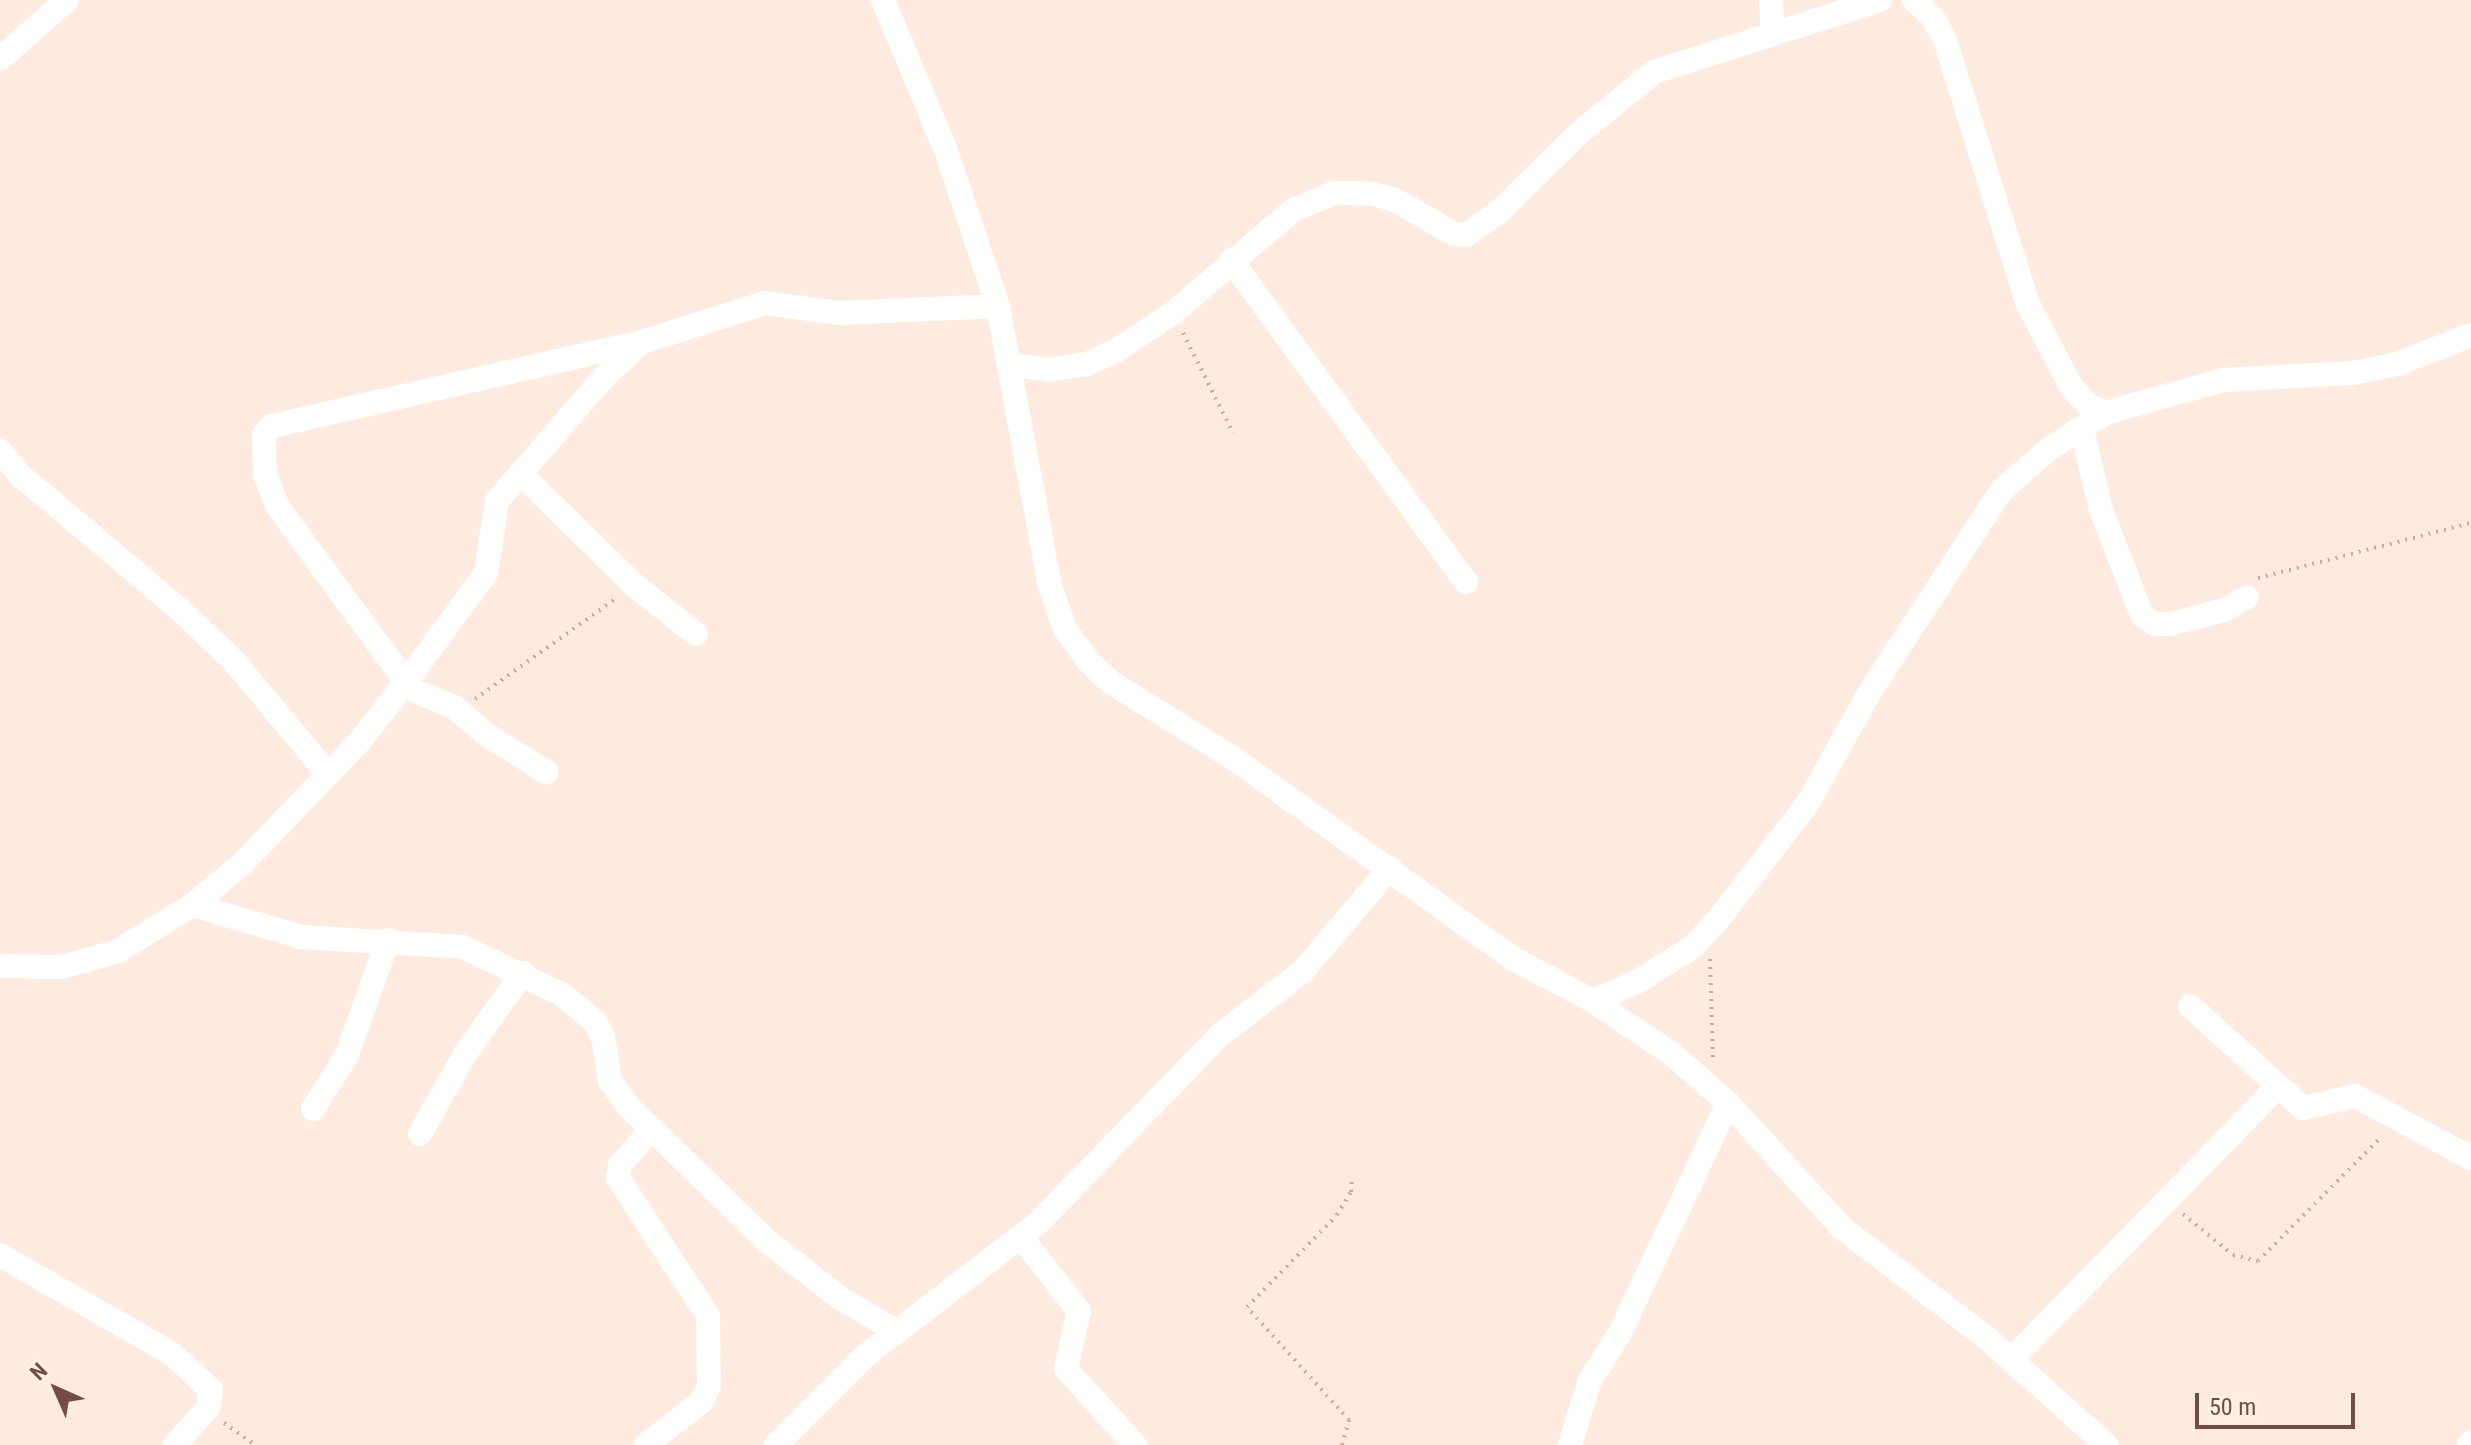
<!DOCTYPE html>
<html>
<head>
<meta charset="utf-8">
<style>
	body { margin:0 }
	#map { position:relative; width:2471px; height:1445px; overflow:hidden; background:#feebdf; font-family:"Roboto Condensed",sans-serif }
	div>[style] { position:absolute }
	.path>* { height:4px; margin-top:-2px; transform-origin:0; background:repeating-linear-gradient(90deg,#d9a398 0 2px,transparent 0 8px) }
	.minor>* { height:24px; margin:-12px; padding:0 12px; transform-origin:12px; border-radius:12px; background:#fff }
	span { translate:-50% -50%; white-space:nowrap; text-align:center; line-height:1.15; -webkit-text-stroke:6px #fff0e6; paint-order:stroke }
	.north { position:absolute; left:16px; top:1349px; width:80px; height:80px; -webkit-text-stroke:6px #fff0e6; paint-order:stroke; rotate:315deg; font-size:22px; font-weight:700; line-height:32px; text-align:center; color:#754c45 }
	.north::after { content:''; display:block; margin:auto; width:28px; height:36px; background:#754c45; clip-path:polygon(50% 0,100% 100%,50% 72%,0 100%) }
	.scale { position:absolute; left:2195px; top:1393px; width:160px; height:36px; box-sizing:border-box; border:4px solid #754c45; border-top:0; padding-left:10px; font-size:24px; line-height:28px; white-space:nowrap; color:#754c45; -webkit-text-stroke:6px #fff0e6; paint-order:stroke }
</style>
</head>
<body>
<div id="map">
	<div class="path">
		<i style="left:1183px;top:333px;width:112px;rotate:63.4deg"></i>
		<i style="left:2258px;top:578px;width:220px;rotate:-14.5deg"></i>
		<i style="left:475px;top:699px;width:176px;rotate:-35.5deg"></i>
		<i style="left:1710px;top:959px;width:103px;rotate:88.3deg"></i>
		<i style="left:2183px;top:1214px;width:65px;rotate:39.4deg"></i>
		<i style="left:2233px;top:1255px;width:26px;rotate:13deg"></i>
		<i style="left:2258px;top:1261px;width:176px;rotate:-45.2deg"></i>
		<i style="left:224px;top:1423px;width:39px;rotate:35deg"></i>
		<i style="left:1342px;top:1445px;width:26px;rotate:-74deg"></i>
		<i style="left:1349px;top:1420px;width:152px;rotate:-132.1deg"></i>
		<i style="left:1247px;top:1307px;width:129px;rotate:-45.6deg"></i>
		<i style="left:1337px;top:1215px;width:27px;rotate:-59deg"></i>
		<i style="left:1351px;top:1192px;width:13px;rotate:-86deg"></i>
	</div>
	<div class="minor">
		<i style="left:883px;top:0;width:160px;rotate:67.3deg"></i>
		<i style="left:945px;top:148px;width:167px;rotate:71.5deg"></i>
		<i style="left:998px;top:306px;width:285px;rotate:79.5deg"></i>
		<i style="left:1050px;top:586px;width:46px;rotate:70.8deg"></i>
		<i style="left:1065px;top:629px;width:39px;rotate:54deg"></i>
		<i style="left:1088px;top:661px;width:33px;rotate:43deg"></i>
		<i style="left:1112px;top:683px;width:142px;rotate:31.8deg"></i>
		<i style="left:1233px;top:758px;width:343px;rotate:35.6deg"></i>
		<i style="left:1512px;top:958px;width:92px;rotate:28deg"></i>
		<i style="left:1593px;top:1001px;width:95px;rotate:33.9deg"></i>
		<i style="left:1672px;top:1054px;width:74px;rotate:41.2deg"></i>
		<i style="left:1728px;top:1103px;width:169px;rotate:47.6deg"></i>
		<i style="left:1842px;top:1228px;width:183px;rotate:37.2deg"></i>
		<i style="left:1988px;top:1339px;width:159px;rotate:41.9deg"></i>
		<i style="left:1771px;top:0;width:33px;rotate:87deg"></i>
		<i style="left:1914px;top:0;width:26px;rotate:43deg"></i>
		<i style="left:1933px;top:18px;width:25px;rotate:61deg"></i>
		<i style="left:1945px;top:40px;width:275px;rotate:72.6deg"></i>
		<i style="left:2027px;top:302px;width:97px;rotate:62.4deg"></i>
		<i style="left:2072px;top:388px;width:23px;rotate:47deg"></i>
		<i style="left:2088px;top:405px;width:19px;rotate:25deg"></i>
		<i style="left:2105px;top:413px;width:123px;rotate:-15.6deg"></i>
		<i style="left:2223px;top:380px;width:130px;rotate:-3.1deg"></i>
		<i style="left:2353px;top:373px;width:45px;rotate:-11.6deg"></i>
		<i style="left:2397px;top:364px;width:79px;rotate:-21.4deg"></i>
		<i style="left:0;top:59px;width:89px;rotate:-41.4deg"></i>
		<i style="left:1231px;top:260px;width:399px;rotate:53.9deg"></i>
		<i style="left:1009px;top:364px;width:40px;rotate:8.5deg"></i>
		<i style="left:1049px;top:370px;width:38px;rotate:-9deg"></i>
		<i style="left:1087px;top:364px;width:33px;rotate:-25deg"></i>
		<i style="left:1117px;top:350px;width:67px;rotate:-33.5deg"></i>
		<i style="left:1173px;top:313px;width:158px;rotate:-40.6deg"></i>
		<i style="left:1293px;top:210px;width:44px;rotate:-22.5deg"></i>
		<i style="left:1334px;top:193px;width:39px;rotate:1deg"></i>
		<i style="left:1373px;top:194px;width:23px;rotate:15deg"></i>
		<i style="left:1395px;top:200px;width:68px;rotate:30deg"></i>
		<i style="left:1454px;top:234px;width:12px;rotate:5deg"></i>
		<i style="left:1466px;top:235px;width:39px;rotate:-35deg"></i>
		<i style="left:1498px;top:213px;width:114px;rotate:-44.6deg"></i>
		<i style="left:1579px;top:133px;width:97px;rotate:-39.1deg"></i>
		<i style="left:1654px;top:72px;width:237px;rotate:-17.7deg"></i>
		<i style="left:2082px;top:429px;width:83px;rotate:76.8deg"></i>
		<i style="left:2101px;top:510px;width:113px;rotate:68.7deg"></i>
		<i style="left:2142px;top:615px;width:16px;rotate:35deg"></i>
		<i style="left:2155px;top:624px;width:15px"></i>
		<i style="left:2170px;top:624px;width:56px;rotate:-14.5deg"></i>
		<i style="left:2224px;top:610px;width:26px;rotate:-29deg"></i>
		<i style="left:0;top:451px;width:31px;rotate:50deg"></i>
		<i style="left:20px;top:475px;width:207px;rotate:40.1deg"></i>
		<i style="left:178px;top:608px;width:76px;rotate:43.4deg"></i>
		<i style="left:233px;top:660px;width:148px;rotate:50.2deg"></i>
		<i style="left:520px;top:473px;width:160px;rotate:44.5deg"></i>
		<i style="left:634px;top:585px;width:79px;rotate:38.3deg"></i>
		<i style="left:406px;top:682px;width:217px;rotate:-126.2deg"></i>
		<i style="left:278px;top:507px;width:35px;rotate:-112deg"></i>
		<i style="left:265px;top:475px;width:40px;rotate:-91.4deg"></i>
		<i style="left:264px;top:435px;width:12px;rotate:-48deg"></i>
		<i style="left:272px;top:426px;width:379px;rotate:-12.8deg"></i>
		<i style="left:642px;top:342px;width:129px;rotate:-17.6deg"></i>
		<i style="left:765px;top:303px;width:76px;rotate:7.6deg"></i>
		<i style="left:840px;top:313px;width:158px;rotate:-2.5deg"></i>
		<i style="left:403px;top:686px;width:55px;rotate:22.4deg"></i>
		<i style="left:454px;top:707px;width:43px;rotate:40.3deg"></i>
		<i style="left:487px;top:735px;width:70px;rotate:32.1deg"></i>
		<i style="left:193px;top:905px;width:113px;rotate:16.5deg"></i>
		<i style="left:301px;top:937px;width:162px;rotate:3.5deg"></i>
		<i style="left:463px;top:947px;width:111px;rotate:25.6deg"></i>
		<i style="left:563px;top:995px;width:42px;rotate:40.2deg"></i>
		<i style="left:595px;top:1022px;width:17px;rotate:62deg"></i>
		<i style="left:603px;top:1037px;width:45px;rotate:81deg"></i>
		<i style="left:610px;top:1081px;width:32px;rotate:54deg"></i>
		<i style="left:629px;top:1107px;width:194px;rotate:44.2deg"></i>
		<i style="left:768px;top:1242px;width:91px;rotate:37.9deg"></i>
		<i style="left:840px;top:1298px;width:65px;rotate:30.5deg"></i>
		<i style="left:0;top:966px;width:61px;rotate:0.9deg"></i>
		<i style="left:61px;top:967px;width:57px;rotate:-15.3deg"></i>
		<i style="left:116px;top:952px;width:90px;rotate:-31.4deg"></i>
		<i style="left:193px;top:905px;width:65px;rotate:-40deg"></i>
		<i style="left:243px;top:863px;width:169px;rotate:-46.2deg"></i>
		<i style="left:360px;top:741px;width:75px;rotate:-52.1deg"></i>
		<i style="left:406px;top:682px;width:135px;rotate:-53.7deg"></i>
		<i style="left:486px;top:573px;width:73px;rotate:-81.3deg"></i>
		<i style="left:497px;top:501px;width:164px;rotate:-49.2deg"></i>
		<i style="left:604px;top:377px;width:52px;rotate:-42.6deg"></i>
		<i style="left:1593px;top:1001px;width:50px;rotate:-23.5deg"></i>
		<i style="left:1639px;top:981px;width:65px;rotate:-32.5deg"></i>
		<i style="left:1694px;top:946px;width:40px;rotate:-48deg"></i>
		<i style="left:1721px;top:916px;width:143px;rotate:-52.4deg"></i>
		<i style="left:1808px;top:803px;width:129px;rotate:-60.9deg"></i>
		<i style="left:1871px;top:690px;width:238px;rotate:-56.8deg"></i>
		<i style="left:2001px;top:491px;width:64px;rotate:-41.2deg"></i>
		<i style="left:2049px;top:449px;width:67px;rotate:-32.7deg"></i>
		<i style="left:2190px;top:1006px;width:152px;rotate:42.1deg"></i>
		<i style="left:2303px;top:1108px;width:53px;rotate:-13deg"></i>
		<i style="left:2355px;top:1096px;width:132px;rotate:28.1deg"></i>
		<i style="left:313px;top:1109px;width:64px;rotate:-57.8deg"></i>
		<i style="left:347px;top:1055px;width:122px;rotate:-70.4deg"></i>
		<i style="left:420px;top:1134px;width:92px;rotate:-60.6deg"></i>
		<i style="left:465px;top:1054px;width:100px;rotate:-54.4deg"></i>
		<i style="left:1022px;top:1238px;width:93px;rotate:52deg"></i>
		<i style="left:1079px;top:1311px;width:59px;rotate:102.6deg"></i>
		<i style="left:1066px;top:1369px;width:103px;rotate:47.8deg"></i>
		<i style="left:0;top:1255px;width:198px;rotate:29.9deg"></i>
		<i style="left:172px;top:1354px;width:53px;rotate:42.7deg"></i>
		<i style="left:211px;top:1390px;width:18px;rotate:99deg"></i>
		<i style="left:208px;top:1408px;width:50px;rotate:131.7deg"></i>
		<i style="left:2012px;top:1359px;width:381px;rotate:-45.7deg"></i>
		<i style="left:646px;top:1445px;width:70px;rotate:-38deg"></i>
		<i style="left:701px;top:1402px;width:18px;rotate:-63deg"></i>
		<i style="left:709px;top:1386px;width:70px;rotate:-90.8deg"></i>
		<i style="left:708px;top:1316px;width:165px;rotate:-123.1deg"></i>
		<i style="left:618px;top:1178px;width:13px;rotate:-81deg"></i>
		<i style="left:620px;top:1165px;width:48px;rotate:-48.4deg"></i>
		<i style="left:776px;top:1445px;width:126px;rotate:-45deg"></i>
		<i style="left:865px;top:1356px;width:217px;rotate:-37.5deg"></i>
		<i style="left:1037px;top:1224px;width:263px;rotate:-45.9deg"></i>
		<i style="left:1220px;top:1035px;width:105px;rotate:-37.6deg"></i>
		<i style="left:1303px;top:971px;width:135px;rotate:-49.8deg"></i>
		<i style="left:1570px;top:1445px;width:68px;rotate:-72.9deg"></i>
		<i style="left:1590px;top:1380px;width:54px;rotate:-57.2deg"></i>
		<i style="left:1619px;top:1335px;width:256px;rotate:-64.8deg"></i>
		<i style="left:2469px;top:1445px;width:3px;rotate:-45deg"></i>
	</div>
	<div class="north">N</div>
	<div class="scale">50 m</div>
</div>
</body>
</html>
